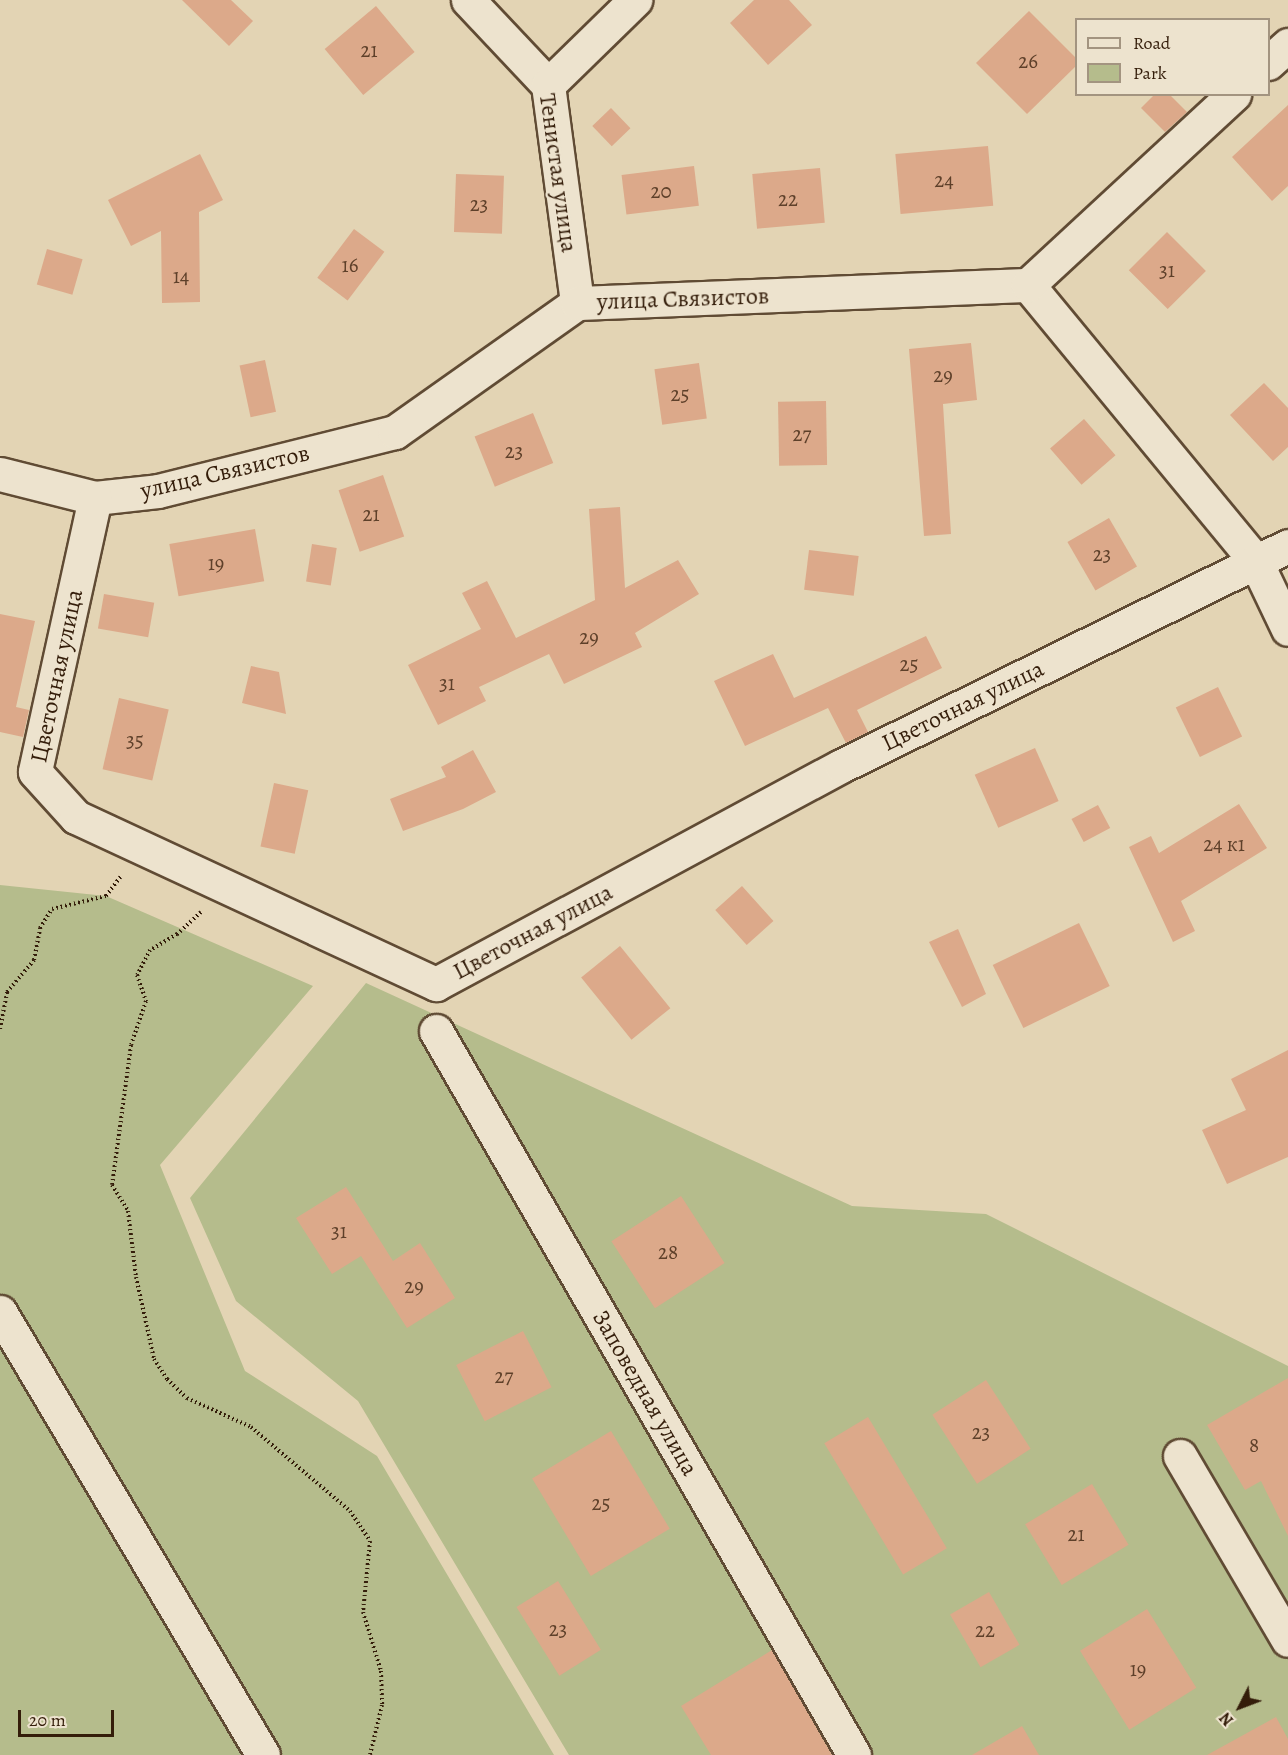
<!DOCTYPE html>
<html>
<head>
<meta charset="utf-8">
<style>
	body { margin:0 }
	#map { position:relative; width:1288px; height:1755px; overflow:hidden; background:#e3d4b4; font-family:Alegreya,serif }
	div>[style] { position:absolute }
	.green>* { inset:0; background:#b5bc8c }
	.building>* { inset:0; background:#dca98a; transform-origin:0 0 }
	.path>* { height:4px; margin-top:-2px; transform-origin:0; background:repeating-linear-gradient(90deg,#341d0a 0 1.5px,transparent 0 4.5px) }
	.roads { filter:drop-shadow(2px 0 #604b34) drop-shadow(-2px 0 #604b34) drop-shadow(0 2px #604b34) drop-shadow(0 -2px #604b34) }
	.minor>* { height:33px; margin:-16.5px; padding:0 16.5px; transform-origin:16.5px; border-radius:16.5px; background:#ede3ce }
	span { translate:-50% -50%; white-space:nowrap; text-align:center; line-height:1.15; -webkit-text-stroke:4.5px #ede3ce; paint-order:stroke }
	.number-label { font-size:21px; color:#5e402a }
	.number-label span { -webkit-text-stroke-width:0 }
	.street-label { font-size:24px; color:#341d0a }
	.legend { position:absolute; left:1075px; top:18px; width:195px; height:78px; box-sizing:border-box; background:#ede3ce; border:2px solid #a39480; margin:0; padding:8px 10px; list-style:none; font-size:18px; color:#341d0a }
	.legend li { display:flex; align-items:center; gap:12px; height:30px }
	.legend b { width:30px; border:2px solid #a39480 }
	.north { position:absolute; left:1210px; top:1677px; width:60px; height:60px; -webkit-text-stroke:4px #ede3ce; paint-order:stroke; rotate:228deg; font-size:16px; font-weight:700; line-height:24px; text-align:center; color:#341d0a }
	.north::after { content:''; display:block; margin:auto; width:21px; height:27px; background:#341d0a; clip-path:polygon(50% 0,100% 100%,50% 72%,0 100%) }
	.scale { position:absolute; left:18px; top:1710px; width:96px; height:27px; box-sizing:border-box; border:3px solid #341d0a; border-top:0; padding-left:8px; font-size:18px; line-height:21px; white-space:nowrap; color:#341d0a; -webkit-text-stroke:4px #ede3ce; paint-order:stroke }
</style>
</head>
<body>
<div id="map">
	<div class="green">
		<i style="clip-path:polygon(0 885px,106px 896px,313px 986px,160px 1165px,245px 1371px,377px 1456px,554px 1755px,0 1755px)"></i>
		<i style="clip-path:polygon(366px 983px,852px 1206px,986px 1214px,1288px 1366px,1288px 1755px,569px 1755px,358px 1401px,236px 1301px,190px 1198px)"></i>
	</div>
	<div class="building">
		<i style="clip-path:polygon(182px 0,231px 0,253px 21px,229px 46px)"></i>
		<i style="clip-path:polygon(754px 0,789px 0,812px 25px,768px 65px,730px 23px)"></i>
		<i style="left:376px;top:6px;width:60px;height:67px;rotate:50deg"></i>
		<i style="clip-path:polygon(1029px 11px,1077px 59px,1077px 65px,1027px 114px,976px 63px)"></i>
		<i style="clip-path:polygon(1155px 94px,1169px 94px,1187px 112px,1165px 132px,1141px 108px)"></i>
		<i style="clip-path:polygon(1288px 105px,1288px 186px,1272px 201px,1232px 157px)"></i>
		<i style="left:611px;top:108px;width:28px;height:26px;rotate:46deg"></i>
		<i style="left:988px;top:146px;width:60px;height:93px;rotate:85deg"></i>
		<i style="clip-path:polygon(200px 154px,223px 200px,199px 212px,200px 302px,162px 303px,161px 231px,131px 246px,108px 200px)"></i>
		<i style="left:694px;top:166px;width:40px;height:73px;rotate:83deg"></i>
		<i style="left:820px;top:168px;width:55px;height:68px;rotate:85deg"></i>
		<i style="left:456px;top:174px;width:48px;height:58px;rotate:2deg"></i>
		<i style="left:354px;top:229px;width:38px;height:61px;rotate:37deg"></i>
		<i style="left:1167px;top:232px;width:55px;height:54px;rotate:45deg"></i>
		<i style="left:47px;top:249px;width:37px;height:37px;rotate:16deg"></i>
		<i style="clip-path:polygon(971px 343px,977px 400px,943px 404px,951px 534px,924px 536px,909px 349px)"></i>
		<i style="left:265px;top:360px;width:53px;height:26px;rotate:78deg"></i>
		<i style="left:699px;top:363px;width:56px;height:45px;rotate:82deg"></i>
		<i style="clip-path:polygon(1264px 383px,1288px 408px,1288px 447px,1273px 461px,1230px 415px)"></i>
		<i style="left:826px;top:401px;width:64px;height:48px;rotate:89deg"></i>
		<i style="left:533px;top:413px;width:54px;height:63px;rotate:68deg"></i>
		<i style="left:1084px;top:419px;width:48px;height:45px;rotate:49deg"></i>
		<i style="left:383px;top:475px;width:65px;height:47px;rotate:71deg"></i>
		<i style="clip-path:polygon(620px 507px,625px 588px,678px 560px,699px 594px,635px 633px,642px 647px,564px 684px,549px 654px,479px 687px,486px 701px,438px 725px,408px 665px,481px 629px,462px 593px,487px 581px,516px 638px,595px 600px,589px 509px)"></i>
		<i style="left:1109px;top:518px;width:56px;height:48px;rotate:60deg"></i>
		<i style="left:255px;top:529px;width:53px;height:87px;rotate:80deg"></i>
		<i style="left:312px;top:544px;width:25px;height:38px;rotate:9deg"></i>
		<i style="left:809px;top:550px;width:50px;height:40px;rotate:7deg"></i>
		<i style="left:104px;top:594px;width:51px;height:35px;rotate:10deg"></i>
		<i style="clip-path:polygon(0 614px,35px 621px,16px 707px,29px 710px,23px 737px,0 732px)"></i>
		<i style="clip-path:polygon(926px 636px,942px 668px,857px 710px,868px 732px,846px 743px,828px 708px,745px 746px,714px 681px,773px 654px,794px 698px)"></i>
		<i style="clip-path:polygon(251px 666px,279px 672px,286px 714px,242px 703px)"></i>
		<i style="left:1218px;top:687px;width:55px;height:47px;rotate:64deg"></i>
		<i style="left:119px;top:698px;width:51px;height:73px;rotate:13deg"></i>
		<i style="left:1035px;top:748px;width:58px;height:66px;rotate:66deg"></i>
		<i style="clip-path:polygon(473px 750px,496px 792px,463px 809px,403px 831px,390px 799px,446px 777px,441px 767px)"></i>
		<i style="left:274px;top:783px;width:35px;height:65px;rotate:12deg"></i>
		<i style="clip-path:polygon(1239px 804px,1267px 848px,1181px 901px,1195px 931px,1173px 942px,1129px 847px,1151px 836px,1159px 853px)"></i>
		<i style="left:1098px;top:805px;width:26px;height:30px;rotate:62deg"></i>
		<i style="left:742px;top:886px;width:47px;height:36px;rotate:48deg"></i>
		<i style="left:1079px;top:923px;width:70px;height:96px;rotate:64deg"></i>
		<i style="clip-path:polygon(958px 929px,986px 994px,962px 1007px,929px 942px)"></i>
		<i style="left:620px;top:946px;width:80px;height:50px;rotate:51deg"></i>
		<i style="clip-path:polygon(1288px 1050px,1288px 1157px,1227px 1184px,1202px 1130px,1246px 1110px,1231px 1079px)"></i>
		<i style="clip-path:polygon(346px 1187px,393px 1261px,420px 1243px,455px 1298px,407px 1328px,361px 1256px,332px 1274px,296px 1218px)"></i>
		<i style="left:681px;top:1196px;width:80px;height:83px;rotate:57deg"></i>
		<i style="left:523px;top:1331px;width:63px;height:75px;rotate:63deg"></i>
		<i style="clip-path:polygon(1288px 1378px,1288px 1536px,1261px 1481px,1245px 1490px,1207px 1425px)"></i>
		<i style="left:986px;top:1380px;width:82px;height:64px;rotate:57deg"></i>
		<i style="left:868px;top:1417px;width:153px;height:51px;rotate:59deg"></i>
		<i style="left:611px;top:1431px;width:114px;height:92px;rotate:59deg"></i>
		<i style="left:1092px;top:1484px;width:71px;height:78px;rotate:59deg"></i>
		<i style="left:558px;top:1581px;width:81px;height:49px;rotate:58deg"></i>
		<i style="left:989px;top:1592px;width:61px;height:45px;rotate:60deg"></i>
		<i style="left:1147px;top:1609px;width:93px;height:79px;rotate:58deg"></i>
		<i style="clip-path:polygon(772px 1650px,832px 1755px,711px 1755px,681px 1706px)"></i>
		<i style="clip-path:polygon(1276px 1717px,1288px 1739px,1288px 1755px,1207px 1755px)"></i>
		<i style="clip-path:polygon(1022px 1726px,1039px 1755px,972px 1755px)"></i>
	</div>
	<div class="path">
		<i style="left:201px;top:912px;width:33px;rotate:137deg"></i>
		<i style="left:177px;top:934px;width:31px;rotate:149deg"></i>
		<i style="left:150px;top:950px;width:28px;rotate:117deg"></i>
		<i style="left:137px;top:975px;width:28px;rotate:71deg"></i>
		<i style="left:146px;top:1001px;width:46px;rotate:108.8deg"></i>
		<i style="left:131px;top:1045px;width:141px;rotate:97.7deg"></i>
		<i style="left:112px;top:1185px;width:31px;rotate:58deg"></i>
		<i style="left:128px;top:1211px;width:66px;rotate:83.1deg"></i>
		<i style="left:136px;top:1277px;width:84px;rotate:77.6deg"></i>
		<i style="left:154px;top:1359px;width:24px;rotate:57deg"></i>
		<i style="left:167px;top:1379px;width:28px;rotate:44deg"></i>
		<i style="left:187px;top:1398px;width:70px;rotate:24.4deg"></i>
		<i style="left:251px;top:1427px;width:130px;rotate:40.3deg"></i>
		<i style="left:350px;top:1511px;width:36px;rotate:56deg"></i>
		<i style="left:370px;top:1541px;width:71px;rotate:95.6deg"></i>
		<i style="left:363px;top:1612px;width:62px;rotate:73deg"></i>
		<i style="left:381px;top:1671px;width:34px;rotate:88deg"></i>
		<i style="left:382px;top:1705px;width:51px;rotate:103.5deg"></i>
		<i style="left:0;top:1029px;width:38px;rotate:-79deg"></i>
		<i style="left:7px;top:992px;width:42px;rotate:-49.8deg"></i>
		<i style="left:34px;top:960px;width:33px;rotate:-79deg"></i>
		<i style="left:40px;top:928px;width:22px;rotate:-58deg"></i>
		<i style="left:52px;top:909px;width:56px;rotate:-13.5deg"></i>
		<i style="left:106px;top:896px;width:26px;rotate:-53deg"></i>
	</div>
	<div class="roads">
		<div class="minor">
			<i style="left:468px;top:0;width:117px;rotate:46.7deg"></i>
			<i style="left:548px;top:85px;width:220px;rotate:82.4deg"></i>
			<i style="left:1268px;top:63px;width:27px;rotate:-42deg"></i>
			<i style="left:548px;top:85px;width:122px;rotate:-44.3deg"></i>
			<i style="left:1028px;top:285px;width:359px;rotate:50.5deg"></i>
			<i style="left:1256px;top:562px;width:74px;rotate:64.5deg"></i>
			<i style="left:0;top:474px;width:98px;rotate:14.2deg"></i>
			<i style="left:95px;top:498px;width:63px;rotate:-6.3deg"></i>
			<i style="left:158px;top:491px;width:244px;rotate:-14deg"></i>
			<i style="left:395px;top:432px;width:223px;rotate:-35.3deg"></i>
			<i style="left:577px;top:303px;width:451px;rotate:-2.3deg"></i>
			<i style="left:1028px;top:285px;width:281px;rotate:-42.8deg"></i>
			<i style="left:95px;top:498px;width:280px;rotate:102.4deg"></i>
			<i style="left:35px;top:772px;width:61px;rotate:47.7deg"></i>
			<i style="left:76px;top:817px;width:397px;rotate:24.9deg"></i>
			<i style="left:436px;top:984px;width:460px;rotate:-28.3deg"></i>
			<i style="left:841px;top:766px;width:498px;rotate:-26.2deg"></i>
			<i style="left:436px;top:1031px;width:836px;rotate:60deg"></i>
			<i style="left:0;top:1312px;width:515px;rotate:59.3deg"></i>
			<i style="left:1180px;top:1456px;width:213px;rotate:59.6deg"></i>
		</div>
	</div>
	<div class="number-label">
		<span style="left:369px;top:50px">21</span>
		<span style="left:1028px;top:61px">26</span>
		<span style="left:944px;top:180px">24</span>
		<span style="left:661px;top:191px">20</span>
		<span style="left:788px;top:199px">22</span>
		<span style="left:479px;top:204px">23</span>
		<span style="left:350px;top:265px">16</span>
		<span style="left:1167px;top:270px">31</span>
		<span style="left:181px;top:276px">14</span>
		<span style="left:943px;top:375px">29</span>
		<span style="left:680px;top:394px">25</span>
		<span style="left:802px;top:434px">27</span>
		<span style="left:514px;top:451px">23</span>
		<span style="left:371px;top:514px">21</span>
		<span style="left:1102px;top:554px">23</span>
		<span style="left:216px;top:563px">19</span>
		<span style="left:589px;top:637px">29</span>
		<span style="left:909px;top:664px">25</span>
		<span style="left:447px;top:683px">31</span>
		<span style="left:135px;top:740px">35</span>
		<span style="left:1224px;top:844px">24 к1</span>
		<span style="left:339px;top:1231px">31</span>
		<span style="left:668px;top:1252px">28</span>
		<span style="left:414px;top:1286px">29</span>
		<span style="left:504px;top:1376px">27</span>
		<span style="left:981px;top:1432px">23</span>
		<span style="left:1254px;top:1445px">8</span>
		<span style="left:601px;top:1503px">25</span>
		<span style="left:1076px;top:1534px">21</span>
		<span style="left:558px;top:1629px">23</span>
		<span style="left:985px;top:1630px">22</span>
		<span style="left:1138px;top:1669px">19</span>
	</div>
	<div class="street-label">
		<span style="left:558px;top:173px;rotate:82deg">Тенистая улица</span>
		<span style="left:683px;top:299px;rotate:-2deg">улица Связистов</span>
		<span style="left:225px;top:472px;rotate:-13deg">улица Связистов</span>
		<span style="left:57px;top:676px;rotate:-78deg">Цветочная улица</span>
		<span style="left:963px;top:706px;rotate:-26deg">Цветочная улица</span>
		<span style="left:533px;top:932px;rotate:-28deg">Цветочная улица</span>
		<span style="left:645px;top:1393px;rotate:60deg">Заповедная улица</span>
	</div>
	<ul class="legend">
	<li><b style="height:8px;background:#ede3ce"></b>Road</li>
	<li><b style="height:16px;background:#b5bc8c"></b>Park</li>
	</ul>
	<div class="north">N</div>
	<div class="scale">20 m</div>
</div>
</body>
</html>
